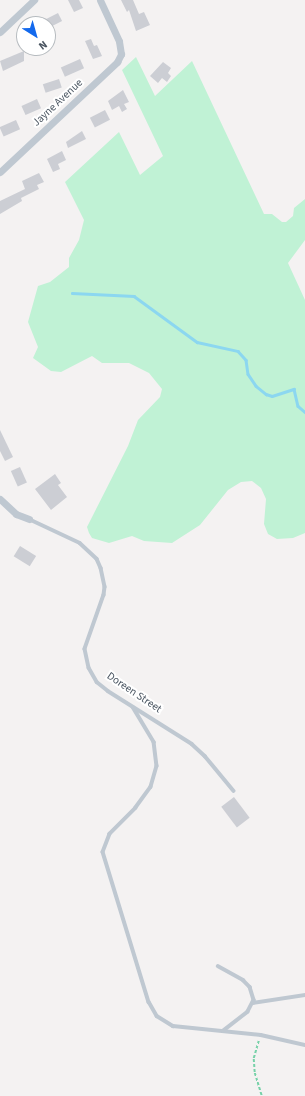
<!DOCTYPE html>
<html>
<head>
<meta charset="utf-8">
<style>
	body { margin:0 }
	#map { position:relative; width:305px; height:1096px; overflow:hidden; background:#f4f2f2; font-family:"Source Sans 3",sans-serif }
	div>[style] { position:absolute }
	.green>* { inset:0; background:#c0f2d5 }
	.stream>* { height:2.5px; margin:-1.25px; padding:0 1.25px; transform-origin:1.25px; border-radius:1.25px; background:#8cd7f0 }
	.building>* { inset:0; background:#ccced4; transform-origin:0 0 }
	.path>* { height:1.5px; margin-top:-0.75px; transform-origin:0; background:repeating-linear-gradient(90deg,#76d1a8 0 3px,transparent 0 5px) }
	.lane>* { height:3.5px; margin:-1.75px; padding:0 1.75px; transform-origin:1.75px; border-radius:1.75px; background:#bfc8d1 }
	.street>* { height:7px; margin:-3.5px; padding:0 3.5px; transform-origin:3.5px; border-radius:3.5px; background:#bfc8d1 }
	span { translate:-50% -50%; white-space:nowrap; text-align:center; line-height:1.15; -webkit-text-stroke:4px #fff; paint-order:stroke }
	.street-label { font-size:11px; color:#495460 }
	.north { position:absolute; left:16px; top:16px; width:40px; height:40px; box-sizing:border-box; background:#fff; border:1px solid #b6bbbf; border-radius:50%; rotate:143deg; font-size:11px; font-weight:700; line-height:16px; text-align:center; color:#495460 }
	.north::after { content:''; display:block; margin:auto; width:14px; height:18px; background:#1369ed; clip-path:polygon(50% 0,100% 100%,50% 72%,0 100%) }
</style>
</head>
<body>
<div id="map">
	<div class="green">
		<i style="clip-path:polygon(136px 57px,155px 96px,192px 61px,264px 214px,272px 214px,282px 222px,286px 222px,293px 216px,294px 208px,305px 199px,305px 240px,288px 263px,305px 300px,305px 533px,293px 538px,277px 539px,268px 534px,264px 524px,266px 499px,261px 488px,252px 481px,241px 482px,228px 490px,200px 525px,172px 543px,144px 541px,132px 536px,109px 543px,92px 538px,89px 533px,87px 527px,128px 446px,138px 420px,160px 397px,162px 389px,149px 373px,129px 363px,102px 363px,92px 356px,61px 372px,51px 371px,33px 358px,38px 347px,28px 322px,38px 286px,50px 282px,69px 267px,69px 258px,79px 240px,84px 220px,65px 182px,119px 132px,140px 175px,163px 156px,122px 70px)"></i>
	</div>
	<div class="stream">
		<i style="left:72px;top:293px;width:62px;rotate:2.8deg"></i>
		<i style="left:134px;top:296px;width:78px;rotate:36.1deg"></i>
		<i style="left:197px;top:342px;width:42px;rotate:12.4deg"></i>
		<i style="left:238px;top:351px;width:12px;rotate:48deg"></i>
		<i style="left:246px;top:360px;width:14px;rotate:82deg"></i>
		<i style="left:248px;top:374px;width:14px;rotate:56deg"></i>
		<i style="left:256px;top:386px;width:13px;rotate:39deg"></i>
		<i style="left:266px;top:394px;width:6px;rotate:18deg"></i>
		<i style="left:272px;top:396px;width:23px;rotate:-18deg"></i>
		<i style="left:294px;top:389px;width:17px;rotate:77deg"></i>
		<i style="left:298px;top:406px;width:9px;rotate:41deg"></i>
	</div>
	<div class="building">
		<i style="clip-path:polygon(68px 0,79px 0,83px 8px,74px 12px)"></i>
		<i style="clip-path:polygon(121px 0,133px 0,139px 14px,144px 12px,150px 25px,136px 31px,129px 10px,127px 12px)"></i>
		<i style="left:58px;top:13px;width:9px;height:16px;rotate:63deg"></i>
		<i style="clip-path:polygon(91px 39px,94px 46px,97px 45px,102px 56px,93px 59px,85px 41px)"></i>
		<i style="clip-path:polygon(24px 51px,24px 61px,3px 71px,0 61px)"></i>
		<i style="left:80px;top:59px;width:10px;height:21px;rotate:66deg"></i>
		<i style="clip-path:polygon(163px 62px,171px 68px,168px 73px,171px 76px,167px 82px,162px 78px,158px 83px,150px 76px)"></i>
		<i style="left:59px;top:79px;width:9px;height:17px;rotate:72deg"></i>
		<i style="clip-path:polygon(123px 90px,129px 102px,124px 104px,127px 109px,122px 112px,119px 106px,112px 110px,108px 101px)"></i>
		<i style="left:37px;top:99px;width:10px;height:17px;rotate:66deg"></i>
		<i style="left:105px;top:110px;width:11px;height:17px;rotate:63deg"></i>
		<i style="left:16px;top:120px;width:10px;height:18px;rotate:66deg"></i>
		<i style="clip-path:polygon(82px 131px,86px 139px,68px 148px,66px 142px)"></i>
		<i style="clip-path:polygon(62px 151px,66px 160px,58px 164px,60px 169px,53px 172px,47px 159px)"></i>
		<i style="clip-path:polygon(39px 173px,44px 182px,37px 185px,39px 189px,21px 198px,22px 201px,0 214px,0 201px,25px 189px,22px 181px)"></i>
		<i style="clip-path:polygon(0 430px,13px 457px,5px 461px,0 451px)"></i>
		<i style="left:20px;top:467px;width:17px;height:10px;rotate:66deg"></i>
		<i style="clip-path:polygon(55px 474px,61px 483px,58px 485px,67px 497px,51px 510px,35px 489px)"></i>
		<i style="left:20px;top:546px;width:19px;height:12px;rotate:32deg"></i>
		<i style="left:234px;top:797px;width:26px;height:16px;rotate:53deg"></i>
	</div>
	<div class="path">
		<i style="left:259px;top:1041px;width:19px;rotate:106deg"></i>
		<i style="left:254px;top:1059px;width:14px;rotate:86deg"></i>
		<i style="left:255px;top:1073px;width:24px;rotate:73deg"></i>
	</div>
	<div class="lane">
		<i style="left:29px;top:519px;width:56px;rotate:25.2deg"></i>
		<i style="left:80px;top:543px;width:23px;rotate:43deg"></i>
		<i style="left:97px;top:559px;width:10px;rotate:66deg"></i>
		<i style="left:101px;top:568px;width:19px;rotate:78deg"></i>
		<i style="left:105px;top:587px;width:8px;rotate:97deg"></i>
		<i style="left:104px;top:595px;width:57px;rotate:109.4deg"></i>
		<i style="left:85px;top:649px;width:19px;rotate:78deg"></i>
		<i style="left:89px;top:668px;width:16px;rotate:60deg"></i>
		<i style="left:97px;top:682px;width:14px;rotate:39deg"></i>
		<i style="left:108px;top:691px;width:99px;rotate:32.2deg"></i>
		<i style="left:192px;top:744px;width:18px;rotate:43deg"></i>
		<i style="left:205px;top:756px;width:45px;rotate:50.4deg"></i>
		<i style="left:133px;top:707px;width:41px;rotate:59deg"></i>
		<i style="left:154px;top:742px;width:24px;rotate:83deg"></i>
		<i style="left:157px;top:766px;width:22px;rotate:106deg"></i>
		<i style="left:151px;top:787px;width:26px;rotate:126deg"></i>
		<i style="left:136px;top:808px;width:37px;rotate:135deg"></i>
		<i style="left:110px;top:834px;width:19px;rotate:111deg"></i>
		<i style="left:103px;top:852px;width:157px;rotate:73deg"></i>
		<i style="left:149px;top:1002px;width:16px;rotate:60deg"></i>
		<i style="left:157px;top:1016px;width:19px;rotate:32deg"></i>
		<i style="left:173px;top:1026px;width:88px;rotate:5.8deg"></i>
		<i style="left:261px;top:1035px;width:45px;rotate:12.8deg"></i>
		<i style="left:218px;top:966px;width:29px;rotate:29deg"></i>
		<i style="left:243px;top:980px;width:10px;rotate:45deg"></i>
		<i style="left:250px;top:987px;width:14px;rotate:73deg"></i>
		<i style="left:254px;top:1000px;width:13px;rotate:117deg"></i>
		<i style="left:248px;top:1012px;width:31px;rotate:142deg"></i>
		<i style="left:253px;top:1003px;width:53px;rotate:-8.7deg"></i>
	</div>
	<div class="street">
		<i style="left:0;top:32px;width:47px;rotate:-43.3deg"></i>
		<i style="left:0;top:172px;width:161px;rotate:-43.2deg"></i>
		<i style="left:117px;top:62px;width:9px;rotate:-63deg"></i>
		<i style="left:121px;top:54px;width:13px;rotate:-99deg"></i>
		<i style="left:119px;top:41px;width:45px;rotate:-114.9deg"></i>
		<i style="left:0;top:499px;width:22px;rotate:43deg"></i>
		<i style="left:16px;top:514px;width:14px;rotate:21deg"></i>
	</div>
	<div class="street-label">
		<span style="left:58px;top:103px;rotate:-43deg">Jayne Avenue</span>
		<span style="left:134px;top:693px;rotate:34deg">Doreen Street</span>
	</div>
	<div class="north">N</div>
</div>
</body>
</html>
